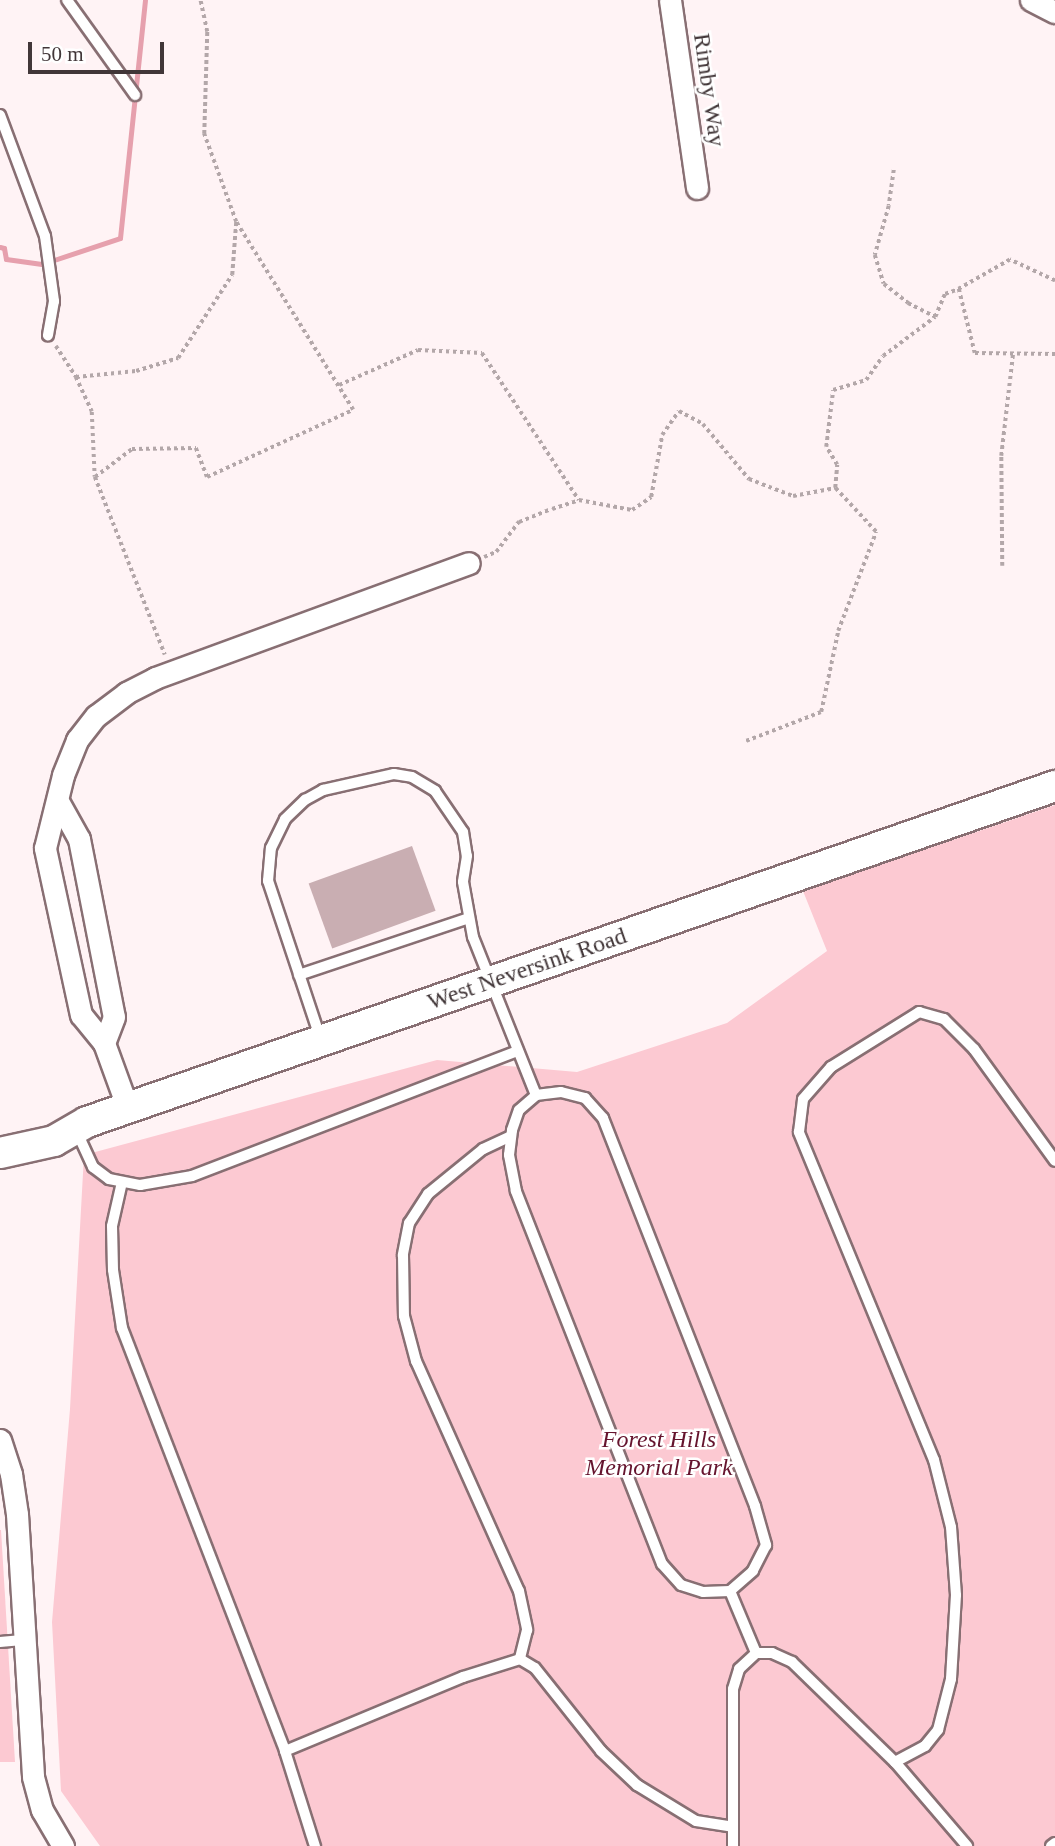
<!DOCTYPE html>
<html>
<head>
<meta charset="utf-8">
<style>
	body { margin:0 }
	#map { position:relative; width:1055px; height:1846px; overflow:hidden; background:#fff3f5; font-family:"Times New Roman",serif }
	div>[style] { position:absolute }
	.green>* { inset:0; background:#fcc9d2 }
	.stream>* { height:5px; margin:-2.5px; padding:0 2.5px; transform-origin:2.5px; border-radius:2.5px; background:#e6a0ad }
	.building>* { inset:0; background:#c9aeb2; transform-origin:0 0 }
	.path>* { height:3.5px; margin-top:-1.75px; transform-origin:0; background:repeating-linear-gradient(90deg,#b3a7a9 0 3.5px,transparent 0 7px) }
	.roads { filter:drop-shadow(2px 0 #886f73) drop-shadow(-2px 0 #886f73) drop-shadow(0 2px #886f73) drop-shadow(0 -2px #886f73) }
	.lane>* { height:10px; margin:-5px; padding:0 5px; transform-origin:5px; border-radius:5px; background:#fff }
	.street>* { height:21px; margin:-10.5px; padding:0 10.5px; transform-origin:10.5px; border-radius:10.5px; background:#fff }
	.secondary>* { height:30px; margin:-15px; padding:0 15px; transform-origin:15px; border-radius:15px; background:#fff }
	span { translate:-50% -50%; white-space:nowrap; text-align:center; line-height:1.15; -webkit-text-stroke:5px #fff; paint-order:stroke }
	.street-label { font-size:24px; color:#413638 }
	.park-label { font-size:24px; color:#65142e; font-style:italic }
	.scale { position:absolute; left:28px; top:42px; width:136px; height:32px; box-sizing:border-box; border:4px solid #413638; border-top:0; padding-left:9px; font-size:21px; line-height:24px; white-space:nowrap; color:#413638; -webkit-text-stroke:5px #fff; paint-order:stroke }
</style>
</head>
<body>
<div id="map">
	<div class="green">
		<i style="clip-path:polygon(1055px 805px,1055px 1846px,100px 1846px,61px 1791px,52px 1622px,70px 1409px,84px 1155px,437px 1060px,577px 1072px,727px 1023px,827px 951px,803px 891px)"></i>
		<i style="clip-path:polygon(0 1530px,1px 1530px,15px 1762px,0 1762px)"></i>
	</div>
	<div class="stream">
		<i style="left:0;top:247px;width:4px;rotate:14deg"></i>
		<i style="left:4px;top:248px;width:11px;rotate:80deg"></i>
		<i style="left:6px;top:259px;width:36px;rotate:8deg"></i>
		<i style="left:42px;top:264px;width:82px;rotate:-18.4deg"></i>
		<i style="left:120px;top:238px;width:239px;rotate:-84deg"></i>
	</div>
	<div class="building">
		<i style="left:412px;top:846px;width:69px;height:110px;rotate:70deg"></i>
	</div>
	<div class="path">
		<i style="left:894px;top:170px;width:36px;rotate:98deg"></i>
		<i style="left:889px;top:206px;width:51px;rotate:105.9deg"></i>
		<i style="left:875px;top:255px;width:30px;rotate:73deg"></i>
		<i style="left:884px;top:284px;width:31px;rotate:38deg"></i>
		<i style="left:908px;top:303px;width:30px;rotate:27deg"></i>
		<i style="left:1055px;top:281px;width:50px;rotate:-155deg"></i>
		<i style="left:1010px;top:260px;width:59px;rotate:150.4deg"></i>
		<i style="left:959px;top:289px;width:66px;rotate:76deg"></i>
		<i style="left:975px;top:353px;width:80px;rotate:0.7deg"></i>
		<i style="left:56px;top:346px;width:37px;rotate:57deg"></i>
		<i style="left:76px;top:377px;width:38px;rotate:65deg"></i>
		<i style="left:92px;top:412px;width:65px;rotate:87.4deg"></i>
		<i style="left:95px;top:477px;width:191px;rotate:68.5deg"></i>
		<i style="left:76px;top:377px;width:60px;rotate:-5.7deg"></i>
		<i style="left:136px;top:371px;width:44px;rotate:-17.2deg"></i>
		<i style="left:178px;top:358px;width:99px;rotate:-57deg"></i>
		<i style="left:232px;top:275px;width:53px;rotate:-85.7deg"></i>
		<i style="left:236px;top:222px;width:94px;rotate:-110deg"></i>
		<i style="left:204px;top:134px;width:102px;rotate:-88.3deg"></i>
		<i style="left:207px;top:32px;width:33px;rotate:-102deg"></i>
		<i style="left:339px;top:385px;width:86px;rotate:-23.9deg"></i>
		<i style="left:418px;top:350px;width:64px;rotate:2.7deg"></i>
		<i style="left:482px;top:353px;width:176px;rotate:56.6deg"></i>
		<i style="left:95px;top:477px;width:46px;rotate:-37.1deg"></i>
		<i style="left:132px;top:449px;width:64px;rotate:-0.9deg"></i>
		<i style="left:196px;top:448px;width:31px;rotate:69deg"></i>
		<i style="left:207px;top:477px;width:161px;rotate:-24.7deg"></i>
		<i style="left:353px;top:410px;width:221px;rotate:-121.9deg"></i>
		<i style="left:484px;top:557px;width:13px;rotate:-23deg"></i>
		<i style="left:496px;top:552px;width:38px;rotate:-53deg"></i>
		<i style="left:519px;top:522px;width:35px;rotate:-22deg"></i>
		<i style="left:552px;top:509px;width:28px;rotate:-18deg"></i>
		<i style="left:579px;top:500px;width:54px;rotate:10.7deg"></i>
		<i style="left:632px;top:510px;width:23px;rotate:-34deg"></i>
		<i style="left:651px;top:497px;width:63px;rotate:-79.9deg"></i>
		<i style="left:662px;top:435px;width:29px;rotate:-55deg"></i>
		<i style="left:679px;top:411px;width:27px;rotate:28deg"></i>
		<i style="left:703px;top:424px;width:72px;rotate:50.1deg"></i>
		<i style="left:749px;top:479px;width:47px;rotate:21.1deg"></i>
		<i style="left:793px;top:496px;width:43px;rotate:-10.8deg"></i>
		<i style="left:835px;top:488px;width:23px;rotate:-85deg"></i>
		<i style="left:837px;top:465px;width:21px;rotate:-121deg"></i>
		<i style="left:826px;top:447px;width:57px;rotate:-83deg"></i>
		<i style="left:833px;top:390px;width:34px;rotate:-17deg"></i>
		<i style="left:866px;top:380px;width:29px;rotate:-55deg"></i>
		<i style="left:883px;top:356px;width:65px;rotate:-36.9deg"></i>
		<i style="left:935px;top:317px;width:25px;rotate:-67deg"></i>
		<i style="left:945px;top:294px;width:15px;rotate:-20deg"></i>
		<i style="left:1002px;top:566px;width:110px;rotate:-90.5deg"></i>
		<i style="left:1001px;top:456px;width:104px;rotate:-83.4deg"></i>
		<i style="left:746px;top:741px;width:80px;rotate:-21.1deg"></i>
		<i style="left:821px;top:712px;width:83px;rotate:-78.1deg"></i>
		<i style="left:838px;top:631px;width:106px;rotate:-69deg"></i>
		<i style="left:876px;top:532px;width:60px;rotate:-133deg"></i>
	</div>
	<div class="roads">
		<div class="lane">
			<i style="left:67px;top:0;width:117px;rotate:54.4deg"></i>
			<i style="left:0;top:115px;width:129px;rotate:69.6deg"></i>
			<i style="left:45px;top:236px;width:66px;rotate:82.1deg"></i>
			<i style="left:54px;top:301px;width:35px;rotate:100deg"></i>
			<i style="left:299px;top:975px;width:179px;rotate:-18.5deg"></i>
			<i style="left:321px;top:1040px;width:168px;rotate:-108.4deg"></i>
			<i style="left:268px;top:881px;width:33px;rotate:-85deg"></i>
			<i style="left:271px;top:848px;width:32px;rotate:-64deg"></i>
			<i style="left:285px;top:819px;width:28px;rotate:-44deg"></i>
			<i style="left:305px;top:800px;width:21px;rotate:-29deg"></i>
			<i style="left:323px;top:790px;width:73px;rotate:-12.7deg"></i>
			<i style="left:394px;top:774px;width:18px;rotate:9deg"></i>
			<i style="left:412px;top:777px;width:27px;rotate:31deg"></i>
			<i style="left:435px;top:791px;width:50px;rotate:55.7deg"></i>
			<i style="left:463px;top:832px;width:24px;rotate:81deg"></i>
			<i style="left:467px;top:856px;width:26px;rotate:99deg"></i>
			<i style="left:463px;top:882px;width:56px;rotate:79.7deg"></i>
			<i style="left:473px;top:937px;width:170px;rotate:68.3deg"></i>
			<i style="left:561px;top:1092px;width:25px;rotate:14deg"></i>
			<i style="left:585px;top:1098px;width:27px;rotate:48deg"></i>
			<i style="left:603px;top:1118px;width:417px;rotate:68.6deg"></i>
			<i style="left:755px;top:1506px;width:41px;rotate:74.2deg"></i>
			<i style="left:766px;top:1545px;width:29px;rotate:117deg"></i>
			<i style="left:753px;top:1571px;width:30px;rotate:139deg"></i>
			<i style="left:730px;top:1591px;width:27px;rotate:178deg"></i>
			<i style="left:703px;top:1592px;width:23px;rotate:-162deg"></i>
			<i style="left:681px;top:1585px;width:28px;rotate:-132deg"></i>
			<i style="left:662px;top:1564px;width:401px;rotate:-111.4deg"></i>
			<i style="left:516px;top:1191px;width:37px;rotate:-101deg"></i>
			<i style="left:509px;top:1155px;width:25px;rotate:-83deg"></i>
			<i style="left:512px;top:1130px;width:21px;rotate:-71deg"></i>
			<i style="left:519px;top:1110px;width:23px;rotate:-41deg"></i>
			<i style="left:536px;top:1095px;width:25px;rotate:-7deg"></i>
			<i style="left:76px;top:1130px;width:41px;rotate:65.3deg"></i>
			<i style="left:93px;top:1167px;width:20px;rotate:37deg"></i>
			<i style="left:109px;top:1179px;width:32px;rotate:11deg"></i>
			<i style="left:140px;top:1185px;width:53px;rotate:-9.8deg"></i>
			<i style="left:192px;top:1176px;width:349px;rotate:-21deg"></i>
			<i style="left:511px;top:1136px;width:31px;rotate:155deg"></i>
			<i style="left:483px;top:1149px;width:71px;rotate:140.7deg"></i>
			<i style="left:428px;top:1194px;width:35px;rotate:123deg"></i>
			<i style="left:409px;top:1223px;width:33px;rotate:101deg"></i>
			<i style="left:403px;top:1255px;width:61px;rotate:89.1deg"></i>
			<i style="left:404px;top:1316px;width:47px;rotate:75.1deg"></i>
			<i style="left:416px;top:1361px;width:252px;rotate:65.9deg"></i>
			<i style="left:519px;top:1591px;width:40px;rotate:78deg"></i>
			<i style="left:527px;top:1630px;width:30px;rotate:104deg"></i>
			<i style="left:122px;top:1182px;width:45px;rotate:102.8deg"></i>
			<i style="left:112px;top:1226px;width:44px;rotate:88.7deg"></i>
			<i style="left:113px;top:1270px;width:59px;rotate:81.2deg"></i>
			<i style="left:122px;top:1328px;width:453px;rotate:68.9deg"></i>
			<i style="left:285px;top:1751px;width:100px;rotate:72.5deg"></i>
			<i style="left:730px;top:1591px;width:67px;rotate:67.2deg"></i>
			<i style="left:0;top:1642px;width:25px;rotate:-5deg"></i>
			<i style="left:285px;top:1751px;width:193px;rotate:-22.6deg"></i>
			<i style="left:463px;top:1677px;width:60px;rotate:-17.5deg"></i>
			<i style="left:520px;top:1659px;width:17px;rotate:31deg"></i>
			<i style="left:535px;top:1668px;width:106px;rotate:51.5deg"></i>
			<i style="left:601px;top:1751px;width:50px;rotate:43.4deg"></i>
			<i style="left:637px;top:1785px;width:69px;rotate:31.4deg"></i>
			<i style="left:696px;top:1821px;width:37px;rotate:9deg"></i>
			<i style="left:895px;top:1762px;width:34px;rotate:-28deg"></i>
			<i style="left:925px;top:1746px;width:21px;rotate:-51deg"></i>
			<i style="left:938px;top:1730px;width:53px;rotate:-75.7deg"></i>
			<i style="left:951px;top:1679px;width:84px;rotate:-86.6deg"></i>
			<i style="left:956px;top:1595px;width:68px;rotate:-94.2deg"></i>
			<i style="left:951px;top:1527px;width:69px;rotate:-104.2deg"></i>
			<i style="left:934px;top:1460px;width:355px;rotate:-112.4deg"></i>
			<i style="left:799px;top:1132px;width:33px;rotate:-83deg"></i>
			<i style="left:803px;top:1099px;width:43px;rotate:-48.8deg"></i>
			<i style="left:831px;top:1067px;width:104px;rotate:-32deg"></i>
			<i style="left:919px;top:1012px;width:26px;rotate:16deg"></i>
			<i style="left:944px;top:1019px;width:42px;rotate:45deg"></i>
			<i style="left:974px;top:1049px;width:138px;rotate:54.1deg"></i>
			<i style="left:733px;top:1846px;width:157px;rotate:-90deg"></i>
			<i style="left:733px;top:1689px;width:21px;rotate:-73deg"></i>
			<i style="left:739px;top:1669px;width:23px;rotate:-43deg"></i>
			<i style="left:756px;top:1653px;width:16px"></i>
			<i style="left:772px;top:1653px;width:22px;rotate:24deg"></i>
			<i style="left:792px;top:1662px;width:144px;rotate:44.2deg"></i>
			<i style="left:895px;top:1762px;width:111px;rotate:49.4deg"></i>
			<i style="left:1051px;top:1846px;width:5px;rotate:-37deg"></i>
		</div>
		<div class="street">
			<i style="left:670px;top:0;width:190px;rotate:81.8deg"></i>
			<i style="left:1031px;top:0;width:27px;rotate:27deg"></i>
			<i style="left:59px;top:803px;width:41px;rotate:60.9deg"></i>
			<i style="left:79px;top:839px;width:181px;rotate:78.9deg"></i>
			<i style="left:114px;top:1017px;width:28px;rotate:111deg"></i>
			<i style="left:104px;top:1043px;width:36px;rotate:-129deg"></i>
			<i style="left:81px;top:1015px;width:171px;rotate:-102.2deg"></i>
			<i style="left:45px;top:848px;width:75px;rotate:-76.1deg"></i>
			<i style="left:63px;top:775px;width:38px;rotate:-68deg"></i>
			<i style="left:77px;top:740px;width:31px;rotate:-52deg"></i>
			<i style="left:96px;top:716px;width:38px;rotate:-37deg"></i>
			<i style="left:126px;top:693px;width:33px;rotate:-27deg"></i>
			<i style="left:155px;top:678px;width:334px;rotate:-20.1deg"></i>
			<i style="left:104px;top:1043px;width:70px;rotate:70deg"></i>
			<i style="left:0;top:1440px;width:36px;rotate:72deg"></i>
			<i style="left:11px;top:1474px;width:40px;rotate:81.5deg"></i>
			<i style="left:17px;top:1514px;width:263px;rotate:86.5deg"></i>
			<i style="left:33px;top:1777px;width:34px;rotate:75deg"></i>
			<i style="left:42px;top:1810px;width:42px;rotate:59.7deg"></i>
		</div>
		<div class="secondary">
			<i style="left:0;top:1153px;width:55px;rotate:-12.5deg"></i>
			<i style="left:54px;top:1141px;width:38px;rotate:-30deg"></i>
			<i style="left:87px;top:1122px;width:1025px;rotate:-19.14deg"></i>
		</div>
	</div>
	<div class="street-label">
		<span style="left:709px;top:90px;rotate:82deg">Rimby Way</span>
		<span style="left:527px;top:969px;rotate:-19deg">West Neversink Road</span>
	</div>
	<div class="park-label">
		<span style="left:659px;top:1454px">Forest Hills<br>Memorial Park</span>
	</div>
	<div class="scale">50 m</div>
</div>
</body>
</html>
